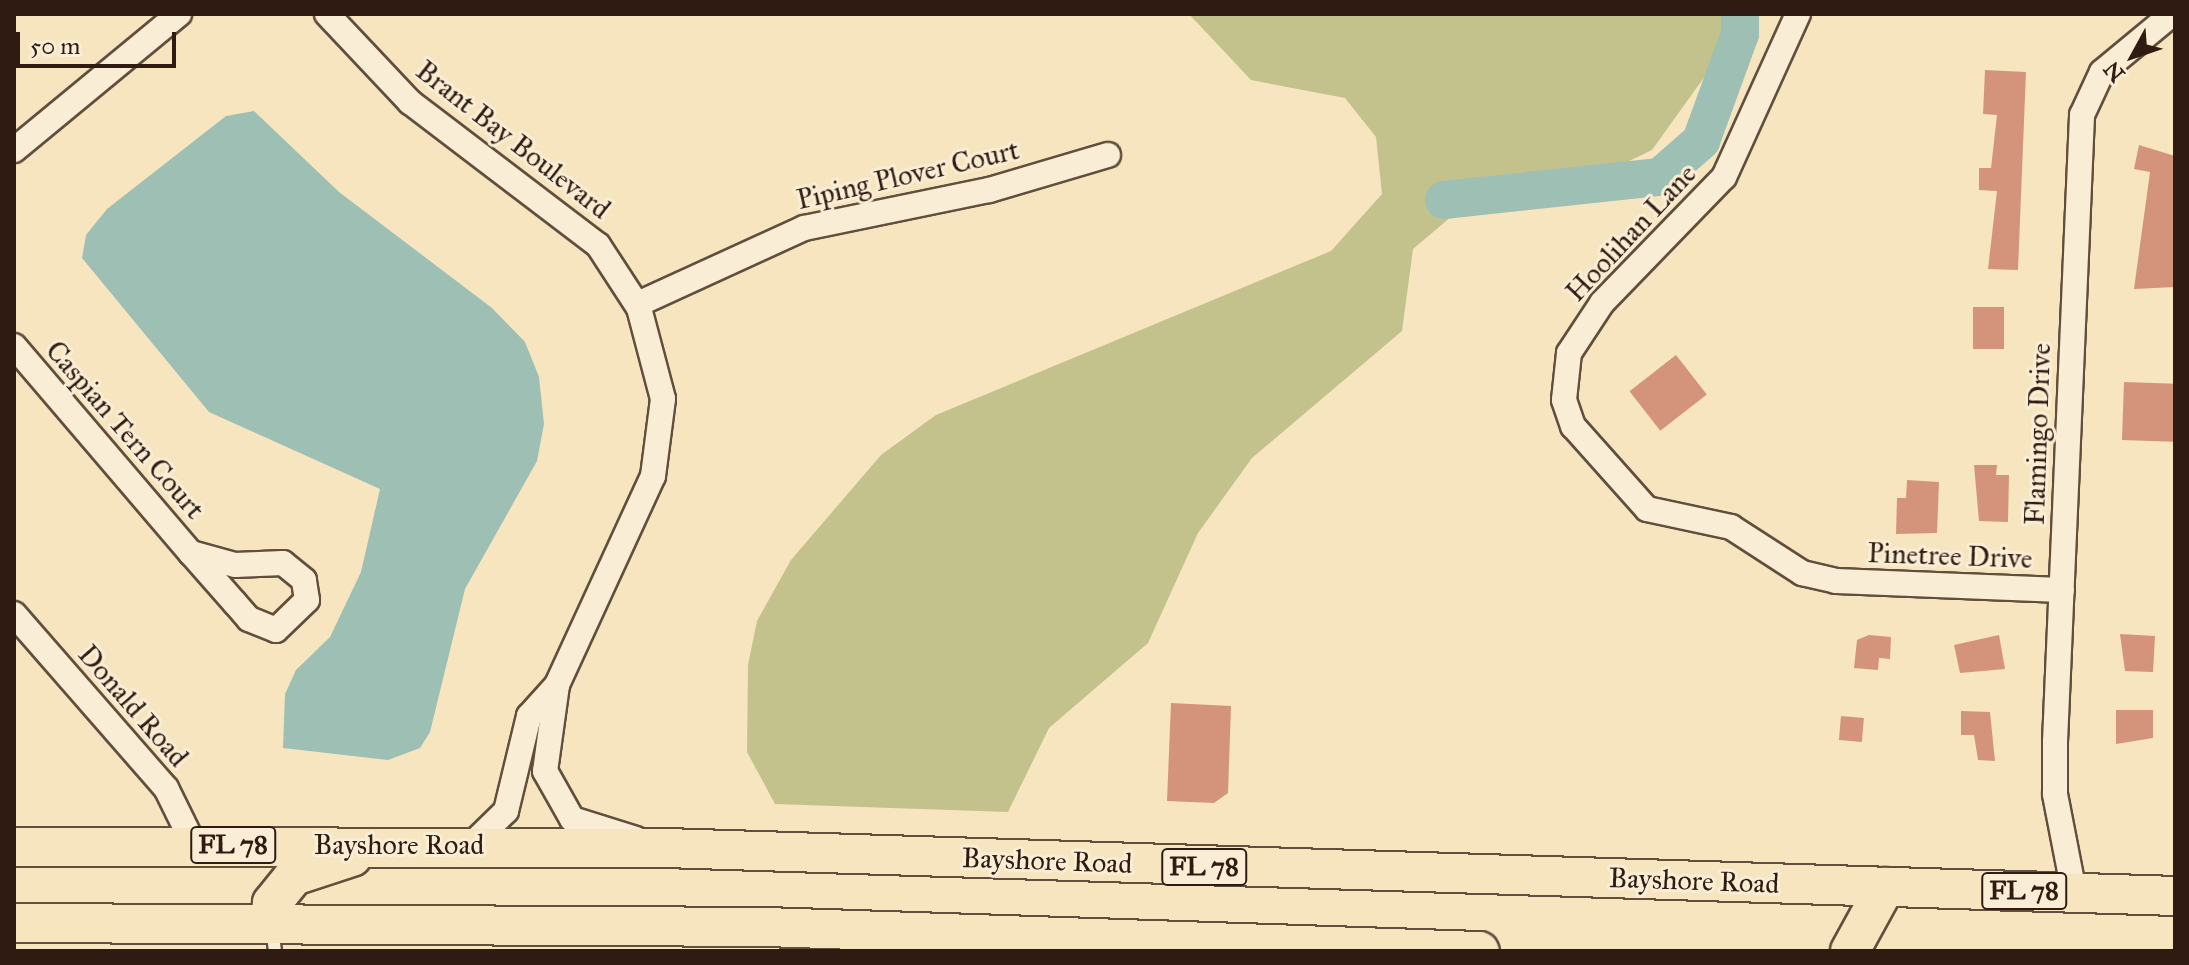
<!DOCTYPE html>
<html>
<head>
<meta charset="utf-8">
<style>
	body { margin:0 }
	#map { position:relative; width:2189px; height:965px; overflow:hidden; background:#f6e5bf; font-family:"IM FELL Great Primer",serif }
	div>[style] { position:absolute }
	.green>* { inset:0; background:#c3c28d }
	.water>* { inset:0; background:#9dbfb4 }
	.river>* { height:38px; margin:-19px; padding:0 19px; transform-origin:19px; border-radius:19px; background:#9dbfb4 }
	.building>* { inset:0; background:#d4947c; transform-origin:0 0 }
	.roads { filter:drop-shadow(2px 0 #624e3d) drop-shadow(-2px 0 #624e3d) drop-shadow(0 2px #624e3d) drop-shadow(0 -2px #624e3d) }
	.service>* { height:12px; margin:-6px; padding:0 6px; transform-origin:6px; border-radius:6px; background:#f9eed5 }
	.minor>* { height:24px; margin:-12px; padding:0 12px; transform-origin:12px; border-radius:12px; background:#f9eed5 }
	.primary>* { height:38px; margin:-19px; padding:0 19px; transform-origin:19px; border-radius:19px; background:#f6e5bf }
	span { translate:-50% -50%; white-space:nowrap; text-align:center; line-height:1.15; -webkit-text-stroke:6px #f9eed5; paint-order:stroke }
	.shield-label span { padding:2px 6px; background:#f9eed5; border:2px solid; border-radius:6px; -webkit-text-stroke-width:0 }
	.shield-label { font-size:26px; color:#301b12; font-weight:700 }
	.street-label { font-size:28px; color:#301b12 }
	.frame { position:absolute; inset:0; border:16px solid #301b12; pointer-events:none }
	.north { position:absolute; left:2093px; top:16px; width:80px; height:80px; -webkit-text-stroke:6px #f9eed5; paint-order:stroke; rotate:230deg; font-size:22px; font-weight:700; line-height:32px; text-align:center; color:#301b12 }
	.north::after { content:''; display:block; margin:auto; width:28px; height:36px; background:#301b12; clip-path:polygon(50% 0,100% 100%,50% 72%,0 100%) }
	.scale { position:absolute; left:16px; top:32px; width:160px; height:36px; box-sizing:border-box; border:4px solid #301b12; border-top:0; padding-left:10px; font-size:24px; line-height:28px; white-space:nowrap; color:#301b12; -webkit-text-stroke:6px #f9eed5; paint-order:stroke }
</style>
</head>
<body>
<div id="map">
	<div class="green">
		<i style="clip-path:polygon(1189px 14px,1725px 14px,1718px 58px,1652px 150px,1594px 178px,1497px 178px,1413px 249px,1402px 331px,1252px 458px,1198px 533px,1148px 643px,1049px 728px,1008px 812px,775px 804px,747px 752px,748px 665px,757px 621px,791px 560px,881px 455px,936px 415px,1331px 251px,1382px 194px,1376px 137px,1345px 98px,1251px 80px)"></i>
	</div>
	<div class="water">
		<i style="clip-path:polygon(254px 111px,339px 192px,492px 308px,525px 342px,539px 377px,544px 424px,537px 461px,465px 589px,430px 732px,420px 748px,388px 760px,283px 748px,285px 694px,296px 670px,330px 637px,361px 572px,380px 489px,209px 412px,82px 258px,86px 235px,107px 209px,226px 116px)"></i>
	</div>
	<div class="river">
		<i style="left:1444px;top:200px;width:217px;rotate:-6.1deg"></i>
		<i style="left:1660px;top:177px;width:55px;rotate:-41.3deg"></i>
		<i style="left:1701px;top:141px;width:114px;rotate:-70deg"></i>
		<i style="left:1740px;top:34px;width:20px;rotate:-90deg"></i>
	</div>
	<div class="building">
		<i style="clip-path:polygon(1985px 70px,2026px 72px,2018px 270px,1988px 269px,1997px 191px,1979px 190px,1979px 168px,1991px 168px,1997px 115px,1983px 114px)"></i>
		<i style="clip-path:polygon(2139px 145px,2175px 156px,2175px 287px,2134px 289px,2150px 172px,2134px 169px)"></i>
		<i style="left:1973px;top:307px;width:31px;height:42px"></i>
		<i style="left:1676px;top:355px;width:50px;height:59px;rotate:52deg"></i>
		<i style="left:2124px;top:382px;width:51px;height:58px;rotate:2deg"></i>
		<i style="clip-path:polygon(1974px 465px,1997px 465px,1996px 475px,2009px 475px,2008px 522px,1979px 521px)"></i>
		<i style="clip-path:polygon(1907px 480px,1939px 482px,1937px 533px,1896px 534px,1897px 498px,1906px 498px)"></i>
		<i style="clip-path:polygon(2120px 634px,2155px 636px,2153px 672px,2125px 671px)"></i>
		<i style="clip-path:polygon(1869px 635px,1891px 637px,1890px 659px,1879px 658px,1878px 670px,1854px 668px,1857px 640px)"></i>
		<i style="clip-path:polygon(1999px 635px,2005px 669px,1960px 673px,1954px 645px)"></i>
		<i style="clip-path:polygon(1171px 703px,1231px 706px,1228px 793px,1214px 803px,1167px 801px)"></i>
		<i style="clip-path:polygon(2116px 710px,2153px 710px,2153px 738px,2116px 744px)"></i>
		<i style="clip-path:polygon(1961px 711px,1990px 712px,1995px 761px,1978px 760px,1974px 735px,1961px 735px)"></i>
		<i style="left:1841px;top:716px;width:23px;height:24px;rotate:5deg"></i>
	</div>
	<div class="roads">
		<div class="service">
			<i style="left:272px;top:927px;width:24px;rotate:83deg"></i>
		</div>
		<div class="minor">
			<i style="left:327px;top:14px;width:121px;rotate:46.7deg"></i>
			<i style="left:410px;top:102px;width:236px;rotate:37.3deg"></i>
			<i style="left:598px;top:245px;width:75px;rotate:56.9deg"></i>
			<i style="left:639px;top:308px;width:94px;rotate:75.2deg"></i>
			<i style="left:663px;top:399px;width:78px;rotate:97.4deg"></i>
			<i style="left:653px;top:476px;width:230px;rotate:114.7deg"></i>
			<i style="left:557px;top:685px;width:87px;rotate:97.9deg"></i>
			<i style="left:545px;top:771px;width:55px;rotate:60.6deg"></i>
			<i style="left:572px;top:819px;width:67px;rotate:17.4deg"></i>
			<i style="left:1798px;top:14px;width:179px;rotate:114.4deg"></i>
			<i style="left:1724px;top:177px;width:175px;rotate:134.1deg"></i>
			<i style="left:1602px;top:303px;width:60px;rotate:123.4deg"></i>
			<i style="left:1569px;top:353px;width:47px;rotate:96.1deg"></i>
			<i style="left:1564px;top:400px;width:28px;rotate:71deg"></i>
			<i style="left:1573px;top:426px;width:111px;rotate:48.3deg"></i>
			<i style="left:1647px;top:509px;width:86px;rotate:12.1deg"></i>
			<i style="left:1731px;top:527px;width:85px;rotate:32.9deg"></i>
			<i style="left:1802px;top:573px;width:35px;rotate:13deg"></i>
			<i style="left:1836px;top:581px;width:226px;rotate:2.3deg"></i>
			<i style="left:14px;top:150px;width:214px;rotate:-39.5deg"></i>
			<i style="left:638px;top:304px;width:183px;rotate:-24.6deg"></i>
			<i style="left:804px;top:228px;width:189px;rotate:-11.6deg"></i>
			<i style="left:989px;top:190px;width:124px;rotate:-16.4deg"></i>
			<i style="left:14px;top:346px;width:272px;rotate:49.5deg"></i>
			<i style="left:191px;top:553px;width:67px;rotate:48.7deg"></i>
			<i style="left:235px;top:603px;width:21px;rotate:49deg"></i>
			<i style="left:249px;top:619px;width:29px;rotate:22deg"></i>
			<i style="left:276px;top:630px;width:43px;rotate:-44.1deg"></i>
			<i style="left:307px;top:600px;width:20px;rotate:-99deg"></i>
			<i style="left:304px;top:580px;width:27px;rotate:-141deg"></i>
			<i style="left:283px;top:563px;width:48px;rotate:177.6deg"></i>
			<i style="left:235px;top:565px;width:46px;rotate:-164.7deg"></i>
			<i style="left:14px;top:614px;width:231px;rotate:48.9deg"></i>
			<i style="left:166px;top:788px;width:64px;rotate:63.8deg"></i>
			<i style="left:471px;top:845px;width:49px;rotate:-44.2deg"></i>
			<i style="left:506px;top:811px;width:98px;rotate:-76.4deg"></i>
			<i style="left:529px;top:716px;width:42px;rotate:-47.9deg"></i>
			<i style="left:2074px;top:892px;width:100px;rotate:-101deg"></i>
			<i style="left:2055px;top:794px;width:52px;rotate:-90deg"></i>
			<i style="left:2055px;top:742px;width:628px;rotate:-87.53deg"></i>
			<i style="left:2082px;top:115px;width:47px;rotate:-65.1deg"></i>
			<i style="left:2102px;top:72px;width:91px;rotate:-39.6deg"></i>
		</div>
		<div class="primary">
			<i style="left:14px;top:847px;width:651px;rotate:0.09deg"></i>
			<i style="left:665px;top:848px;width:1511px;rotate:1.82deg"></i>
			<i style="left:271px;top:920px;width:17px;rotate:-87deg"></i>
			<i style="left:272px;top:903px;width:35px;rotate:-51deg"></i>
			<i style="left:294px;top:876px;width:61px;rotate:-18.1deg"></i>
			<i style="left:14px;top:923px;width:752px;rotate:0.3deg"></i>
			<i style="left:766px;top:927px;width:714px;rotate:1.93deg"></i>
			<i style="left:1850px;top:951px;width:73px;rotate:-61.3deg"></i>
		</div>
	</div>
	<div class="shield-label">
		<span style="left:233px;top:845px">FL 78</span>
		<span style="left:1204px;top:867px">FL 78</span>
		<span style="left:2024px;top:891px">FL 78</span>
	</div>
	<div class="street-label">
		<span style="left:513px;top:140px;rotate:38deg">Brant Bay Boulevard</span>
		<span style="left:908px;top:175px;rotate:-13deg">Piping Plover Court</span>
		<span style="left:1631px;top:233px;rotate:-47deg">Hoolihan Lane</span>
		<span style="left:125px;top:430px;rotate:49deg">Caspian Tern Court</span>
		<span style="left:2038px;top:434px;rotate:-88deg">Flamingo Drive</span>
		<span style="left:1950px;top:556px;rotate:2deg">Pinetree Drive</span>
		<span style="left:133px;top:706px;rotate:49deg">Donald Road</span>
		<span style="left:399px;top:845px">Bayshore Road</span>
		<span style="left:1047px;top:861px;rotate:2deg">Bayshore Road</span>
		<span style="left:1694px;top:881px;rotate:2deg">Bayshore Road</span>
	</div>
	<div class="frame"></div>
	<div class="north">N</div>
	<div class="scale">50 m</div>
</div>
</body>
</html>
